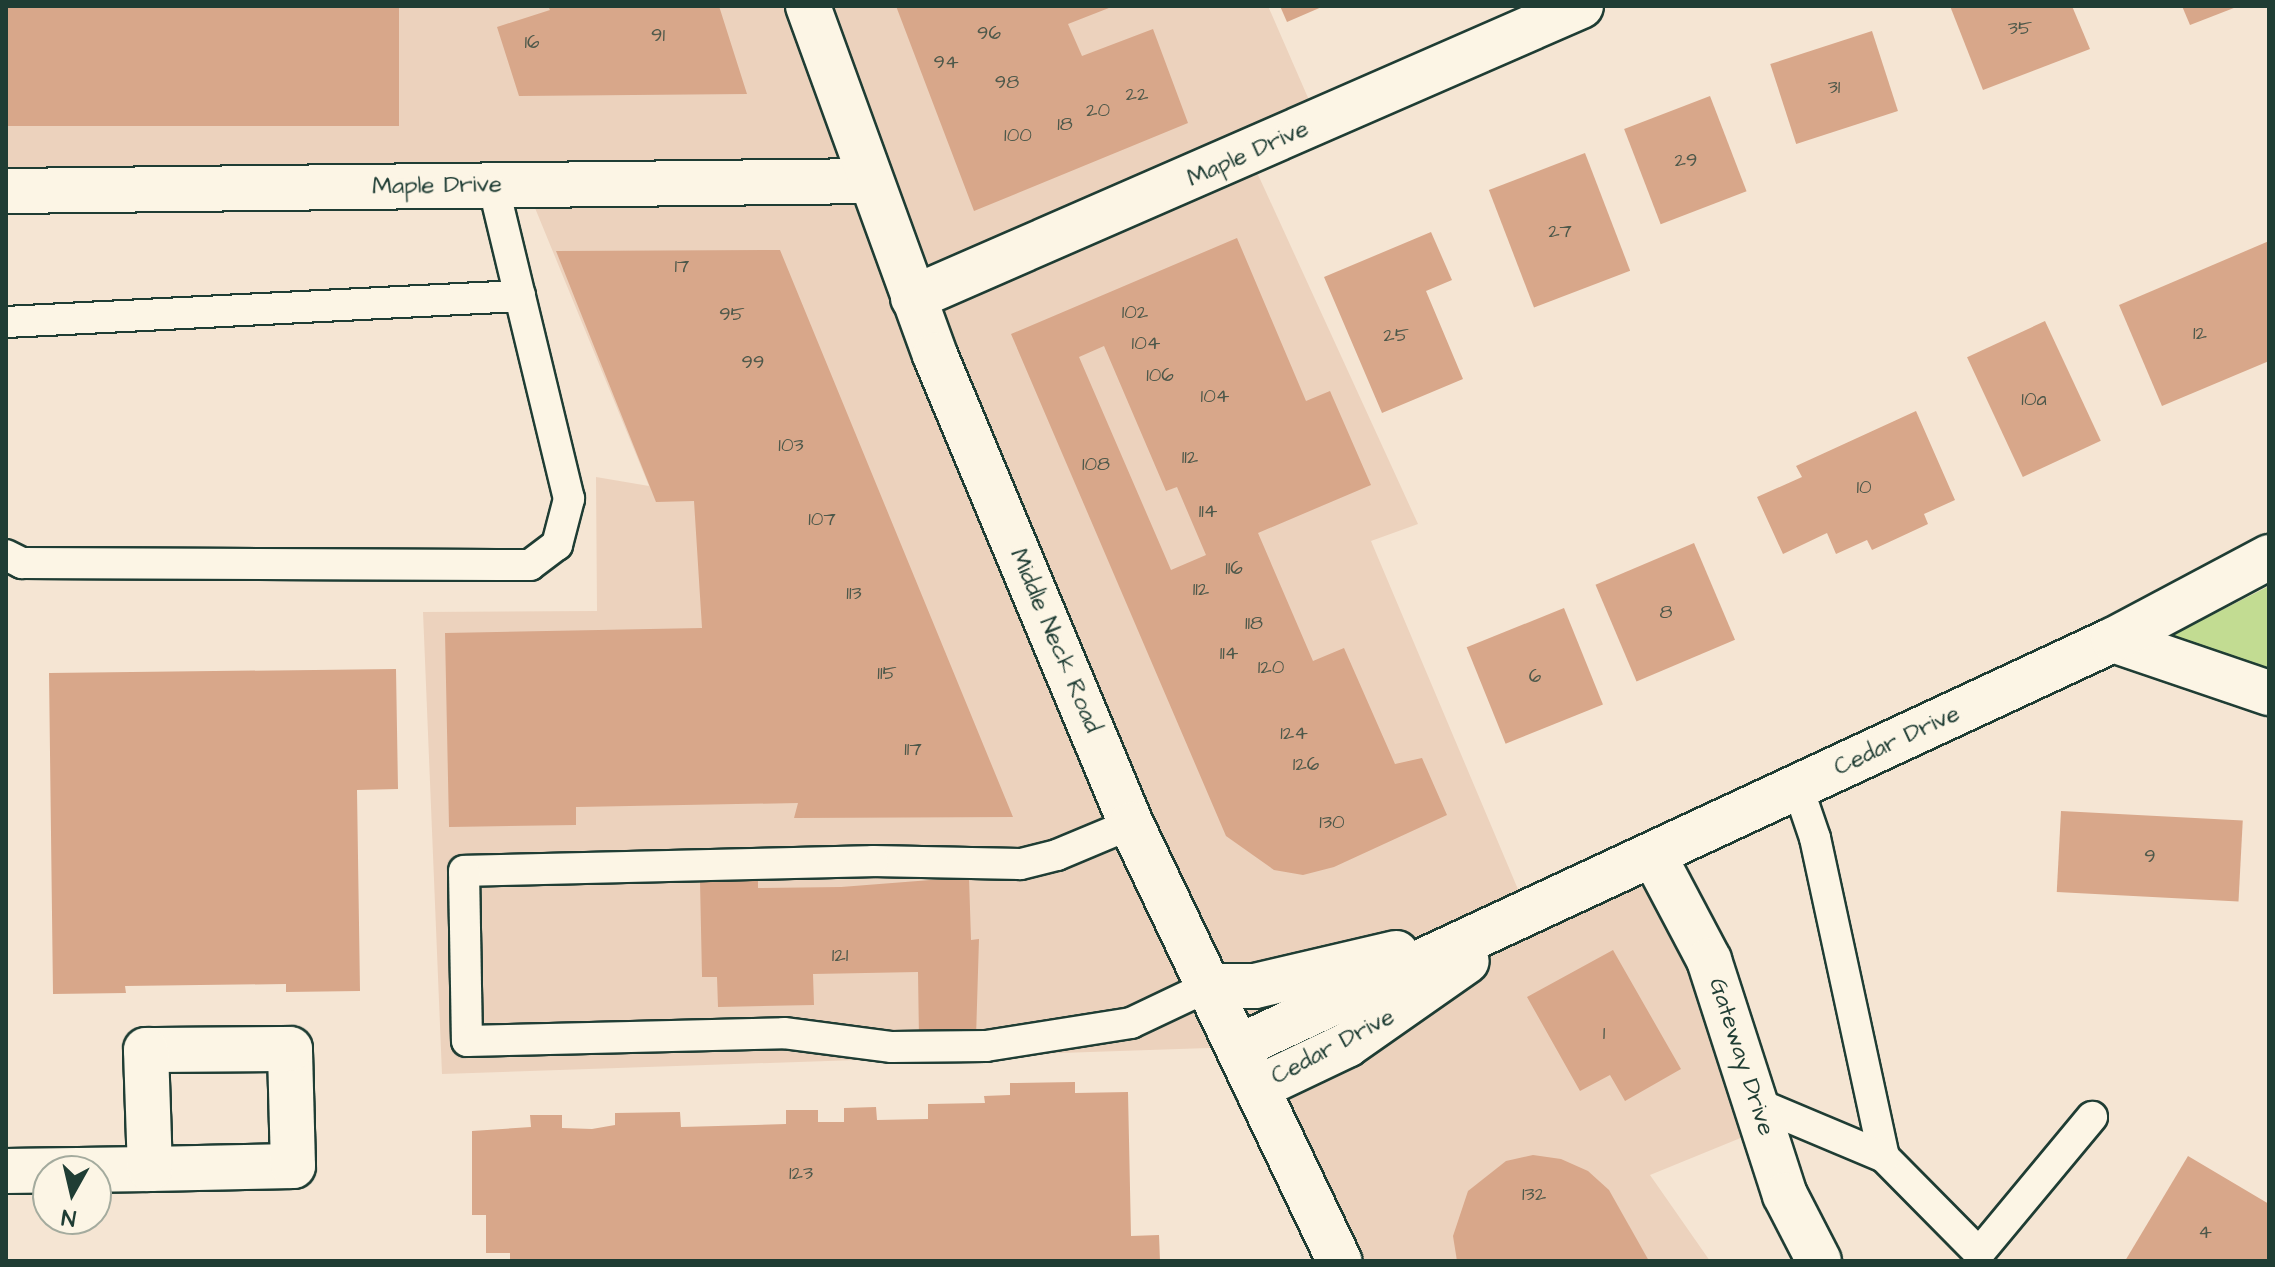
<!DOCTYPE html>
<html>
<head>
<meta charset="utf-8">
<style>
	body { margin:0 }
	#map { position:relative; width:2275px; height:1267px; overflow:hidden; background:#f5e5d3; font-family:"Architects Daughter",sans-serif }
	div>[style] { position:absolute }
	.built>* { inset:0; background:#ecd2bd }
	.green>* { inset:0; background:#c2dc92 }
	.building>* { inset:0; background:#d8a78a; transform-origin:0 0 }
	.roads { filter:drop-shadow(2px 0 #1f3d34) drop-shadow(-2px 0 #1f3d34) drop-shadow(0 2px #1f3d34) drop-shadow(0 -2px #1f3d34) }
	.service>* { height:30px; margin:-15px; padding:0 15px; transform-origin:15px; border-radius:15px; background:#fcf5e5 }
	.minor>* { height:44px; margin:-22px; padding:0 22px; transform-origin:22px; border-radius:22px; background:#fcf5e5 }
	.tertiary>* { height:44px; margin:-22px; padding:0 22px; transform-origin:22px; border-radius:22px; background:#fcf5e5 }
	.primary>* { height:44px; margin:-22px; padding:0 22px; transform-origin:22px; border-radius:22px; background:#fcf5e5 }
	span { translate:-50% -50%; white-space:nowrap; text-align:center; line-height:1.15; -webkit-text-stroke:7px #fcf5e5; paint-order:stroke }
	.number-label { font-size:20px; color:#4d584a }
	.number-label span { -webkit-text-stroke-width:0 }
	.street-label { font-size:24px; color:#1f3d34 }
	.frame { position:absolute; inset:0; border:8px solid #1f3d34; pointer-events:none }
	.north { position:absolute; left:32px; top:1155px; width:80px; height:80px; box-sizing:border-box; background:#fcf5e5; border:2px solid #a4ab9e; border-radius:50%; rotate:188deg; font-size:22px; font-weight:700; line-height:32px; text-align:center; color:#1f3d34 }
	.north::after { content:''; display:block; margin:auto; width:28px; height:36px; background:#1f3d34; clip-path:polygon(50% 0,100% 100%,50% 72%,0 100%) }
</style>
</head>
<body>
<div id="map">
	<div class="built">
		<i style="clip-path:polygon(6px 6px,1268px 6px,1319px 123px,1249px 155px,1418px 524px,1371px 541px,1528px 913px,1654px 856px,1765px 1128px,1650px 1175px,1710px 1261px,1340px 1261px,1238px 1047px,442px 1074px,423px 612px,597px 611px,596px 477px,649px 486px,526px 186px,6px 192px)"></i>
	</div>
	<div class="green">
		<i style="clip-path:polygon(2269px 586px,2269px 677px,2161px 641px)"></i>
	</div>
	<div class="building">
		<i style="left:6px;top:6px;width:393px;height:120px"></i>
		<i style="clip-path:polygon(548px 6px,719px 6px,747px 94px,519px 96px,497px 27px,550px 10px)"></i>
		<i style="clip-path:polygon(896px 6px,1114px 6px,1068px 24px,1082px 56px,1153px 29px,1188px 123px,974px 211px)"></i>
		<i style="clip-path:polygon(1280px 6px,1324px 6px,1287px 22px)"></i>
		<i style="clip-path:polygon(1950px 6px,2072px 6px,2090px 49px,1983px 90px)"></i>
		<i style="clip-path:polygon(2182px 6px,2239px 6px,2190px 25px)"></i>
		<i style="left:1872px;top:31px;width:84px;height:107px;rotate:72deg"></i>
		<i style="left:1710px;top:96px;width:102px;height:92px;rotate:69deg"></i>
		<i style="left:1585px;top:153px;width:126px;height:103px;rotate:69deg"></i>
		<i style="clip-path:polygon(1431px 232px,1452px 280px,1426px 291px,1463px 379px,1382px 413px,1324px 277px)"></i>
		<i style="clip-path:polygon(evenodd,1237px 238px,1306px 401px,1330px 391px,1371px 485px,1258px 533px,1313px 661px,1344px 648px,1395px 764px,1422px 758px,1447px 815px,1334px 867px,1303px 875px,1274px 870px,1226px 836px,1011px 334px,1237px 238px,1104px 346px,1166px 491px,1177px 487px,1206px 555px,1171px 570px,1079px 357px,1104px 346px)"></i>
		<i style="clip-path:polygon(2269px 241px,2269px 361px,2162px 406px,2119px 305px)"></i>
		<i style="clip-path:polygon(780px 250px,1013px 817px,794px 818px,798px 803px,576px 807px,576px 825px,449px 827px,445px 633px,702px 628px,694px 501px,656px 502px,556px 251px)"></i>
		<i style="left:2045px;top:321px;width:132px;height:86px;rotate:65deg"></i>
		<i style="clip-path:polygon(1916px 411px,1955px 500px,1924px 514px,1928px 524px,1872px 550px,1867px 540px,1836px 554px,1827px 533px,1783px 554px,1757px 497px,1802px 477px,1796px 466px)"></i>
		<i style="left:1694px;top:543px;width:105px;height:107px;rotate:67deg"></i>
		<i style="left:1564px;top:608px;width:104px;height:105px;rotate:68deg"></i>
		<i style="clip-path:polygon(396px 669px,398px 789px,357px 790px,360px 991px,286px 992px,286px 984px,125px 986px,126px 993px,53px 994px,49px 673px)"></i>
		<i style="left:2061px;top:811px;width:182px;height:81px;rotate:3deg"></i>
		<i style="clip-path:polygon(969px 877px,971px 940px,979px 939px,976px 1038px,919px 1039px,918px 972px,813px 974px,814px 1005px,718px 1007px,717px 977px,702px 977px,700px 881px,758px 880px,758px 888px,841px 887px)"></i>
		<i style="clip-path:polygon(1613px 950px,1681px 1069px,1625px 1101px,1610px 1075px,1580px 1091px,1527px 997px)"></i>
		<i style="clip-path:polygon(1075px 1082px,1075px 1093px,1128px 1092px,1131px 1236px,1159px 1235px,1160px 1261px,510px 1261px,510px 1253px,486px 1253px,486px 1215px,472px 1215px,472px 1131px,531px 1127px,530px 1115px,562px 1115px,562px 1128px,592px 1129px,615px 1125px,615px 1113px,680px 1112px,681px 1127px,786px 1124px,786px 1110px,818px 1110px,818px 1122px,844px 1122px,844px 1108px,876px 1107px,877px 1120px,928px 1119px,928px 1104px,985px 1103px,984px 1096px,1010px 1095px,1010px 1083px)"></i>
		<i style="clip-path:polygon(1533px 1155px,1561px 1159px,1588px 1171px,1609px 1190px,1649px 1261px,1457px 1261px,1453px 1236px,1468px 1191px,1506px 1161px)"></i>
		<i style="clip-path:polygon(2188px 1156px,2269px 1204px,2269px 1261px,2125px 1261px)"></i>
	</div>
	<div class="roads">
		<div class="service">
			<i style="left:6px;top:322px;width:515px;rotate:-2.9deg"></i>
			<i style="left:6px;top:555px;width:18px;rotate:27deg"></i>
			<i style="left:22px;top:563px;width:508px;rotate:0.23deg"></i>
			<i style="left:530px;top:565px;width:34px;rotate:-37deg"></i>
			<i style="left:557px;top:545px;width:48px;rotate:-75.4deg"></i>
			<i style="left:569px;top:499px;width:323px;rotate:-103.6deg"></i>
			<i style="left:1798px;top:788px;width:53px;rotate:71.2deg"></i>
			<i style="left:1815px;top:838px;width:326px;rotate:77.8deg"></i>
			<i style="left:1884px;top:1157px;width:135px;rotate:45.3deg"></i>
			<i style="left:1979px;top:1253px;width:177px;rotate:-50.3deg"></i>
			<i style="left:1131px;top:824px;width:80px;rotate:157.3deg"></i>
			<i style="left:1057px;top:855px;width:38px;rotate:166deg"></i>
			<i style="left:1020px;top:864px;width:147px;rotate:-178.8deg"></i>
			<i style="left:873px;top:861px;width:409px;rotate:178.6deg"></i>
			<i style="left:464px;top:871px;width:170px;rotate:89deg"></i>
			<i style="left:467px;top:1041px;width:317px;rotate:-1.4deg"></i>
			<i style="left:784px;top:1033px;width:109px;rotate:7.4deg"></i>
			<i style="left:892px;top:1047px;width:94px;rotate:-0.6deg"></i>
			<i style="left:986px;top:1046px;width:147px;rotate:-9deg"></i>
			<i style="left:1131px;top:1023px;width:86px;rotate:-25.4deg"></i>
			<i style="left:1758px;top:1104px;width:137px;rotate:22.8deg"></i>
		</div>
		<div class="minor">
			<i style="left:6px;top:191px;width:862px;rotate:-0.66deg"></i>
			<i style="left:2113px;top:640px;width:165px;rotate:18.8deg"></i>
			<i style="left:1654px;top:856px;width:118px;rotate:62.1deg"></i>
			<i style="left:1709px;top:960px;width:247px;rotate:72.1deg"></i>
			<i style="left:1785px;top:1195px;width:74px;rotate:62.7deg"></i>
			<i style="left:6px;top:1171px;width:144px;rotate:-0.8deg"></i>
			<i style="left:150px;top:1169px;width:143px;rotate:-1.2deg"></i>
			<i style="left:293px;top:1166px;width:117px;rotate:-91.5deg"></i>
			<i style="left:290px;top:1049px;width:144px;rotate:179.6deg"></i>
			<i style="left:146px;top:1050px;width:119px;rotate:88.1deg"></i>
		</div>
		<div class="tertiary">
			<i style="left:913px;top:298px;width:729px;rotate:-23.61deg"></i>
			<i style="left:1209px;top:986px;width:46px"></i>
			<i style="left:1255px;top:986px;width:145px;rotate:-13.2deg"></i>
			<i style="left:1238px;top:1047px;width:965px;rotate:-24.95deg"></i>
			<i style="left:2113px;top:640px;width:177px;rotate:-28deg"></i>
			<i style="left:1257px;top:1088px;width:100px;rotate:-25.5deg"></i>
			<i style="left:1347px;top:1045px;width:146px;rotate:-35deg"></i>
		</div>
		<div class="primary">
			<i style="left:808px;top:6px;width:371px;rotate:70deg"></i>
			<i style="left:935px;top:355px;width:508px;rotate:67.32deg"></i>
			<i style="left:1131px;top:824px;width:484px;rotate:64.5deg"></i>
		</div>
	</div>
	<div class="number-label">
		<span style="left:2020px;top:28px">35</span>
		<span style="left:989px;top:33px">96</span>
		<span style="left:658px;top:35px">91</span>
		<span style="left:532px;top:42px">16</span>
		<span style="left:946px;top:62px">94</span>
		<span style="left:1007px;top:82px">98</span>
		<span style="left:1834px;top:87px">31</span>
		<span style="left:1137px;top:94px">22</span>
		<span style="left:1098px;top:110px">20</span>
		<span style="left:1065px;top:124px">18</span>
		<span style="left:1018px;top:135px">100</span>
		<span style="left:1686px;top:160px">29</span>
		<span style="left:1560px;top:231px">27</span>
		<span style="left:682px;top:266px">17</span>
		<span style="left:1135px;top:312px">102</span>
		<span style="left:732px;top:314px">95</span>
		<span style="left:2200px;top:333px">12</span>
		<span style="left:1396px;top:335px">25</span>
		<span style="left:1146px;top:343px">104</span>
		<span style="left:753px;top:362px">99</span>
		<span style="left:1160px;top:375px">106</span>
		<span style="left:1215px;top:396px">104</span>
		<span style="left:2034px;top:399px">10a</span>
		<span style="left:791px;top:445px">103</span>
		<span style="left:1190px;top:457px">112</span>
		<span style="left:1096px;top:464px">108</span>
		<span style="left:1864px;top:487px">10</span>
		<span style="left:1208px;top:511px">114</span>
		<span style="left:822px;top:519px">107</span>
		<span style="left:1234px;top:568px">116</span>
		<span style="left:1201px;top:589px">112</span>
		<span style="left:854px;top:593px">113</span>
		<span style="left:1666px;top:612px">8</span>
		<span style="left:1254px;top:623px">118</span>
		<span style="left:1229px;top:653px">114</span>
		<span style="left:1271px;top:667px">120</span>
		<span style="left:887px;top:673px">115</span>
		<span style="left:1535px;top:676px">6</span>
		<span style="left:1294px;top:733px">124</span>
		<span style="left:913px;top:749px">117</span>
		<span style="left:1306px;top:764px">126</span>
		<span style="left:1332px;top:822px">130</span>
		<span style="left:2150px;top:856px">9</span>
		<span style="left:840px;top:955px">121</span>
		<span style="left:1604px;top:1033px">1</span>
		<span style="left:801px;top:1173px">123</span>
		<span style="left:1534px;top:1194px">132</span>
		<span style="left:2205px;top:1232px">4</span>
	</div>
	<div class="street-label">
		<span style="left:1248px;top:154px;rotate:-24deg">Maple Drive</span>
		<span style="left:437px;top:186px;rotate:-1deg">Maple Drive</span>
		<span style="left:1055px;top:641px;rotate:67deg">Middle Neck Road</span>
		<span style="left:1897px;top:741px;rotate:-25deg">Cedar Drive</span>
		<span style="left:1333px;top:1047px;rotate:-28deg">Cedar Drive</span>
		<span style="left:1741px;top:1057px;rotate:72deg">Gateway Drive</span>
	</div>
	<div class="frame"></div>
	<div class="north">N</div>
</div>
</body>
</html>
